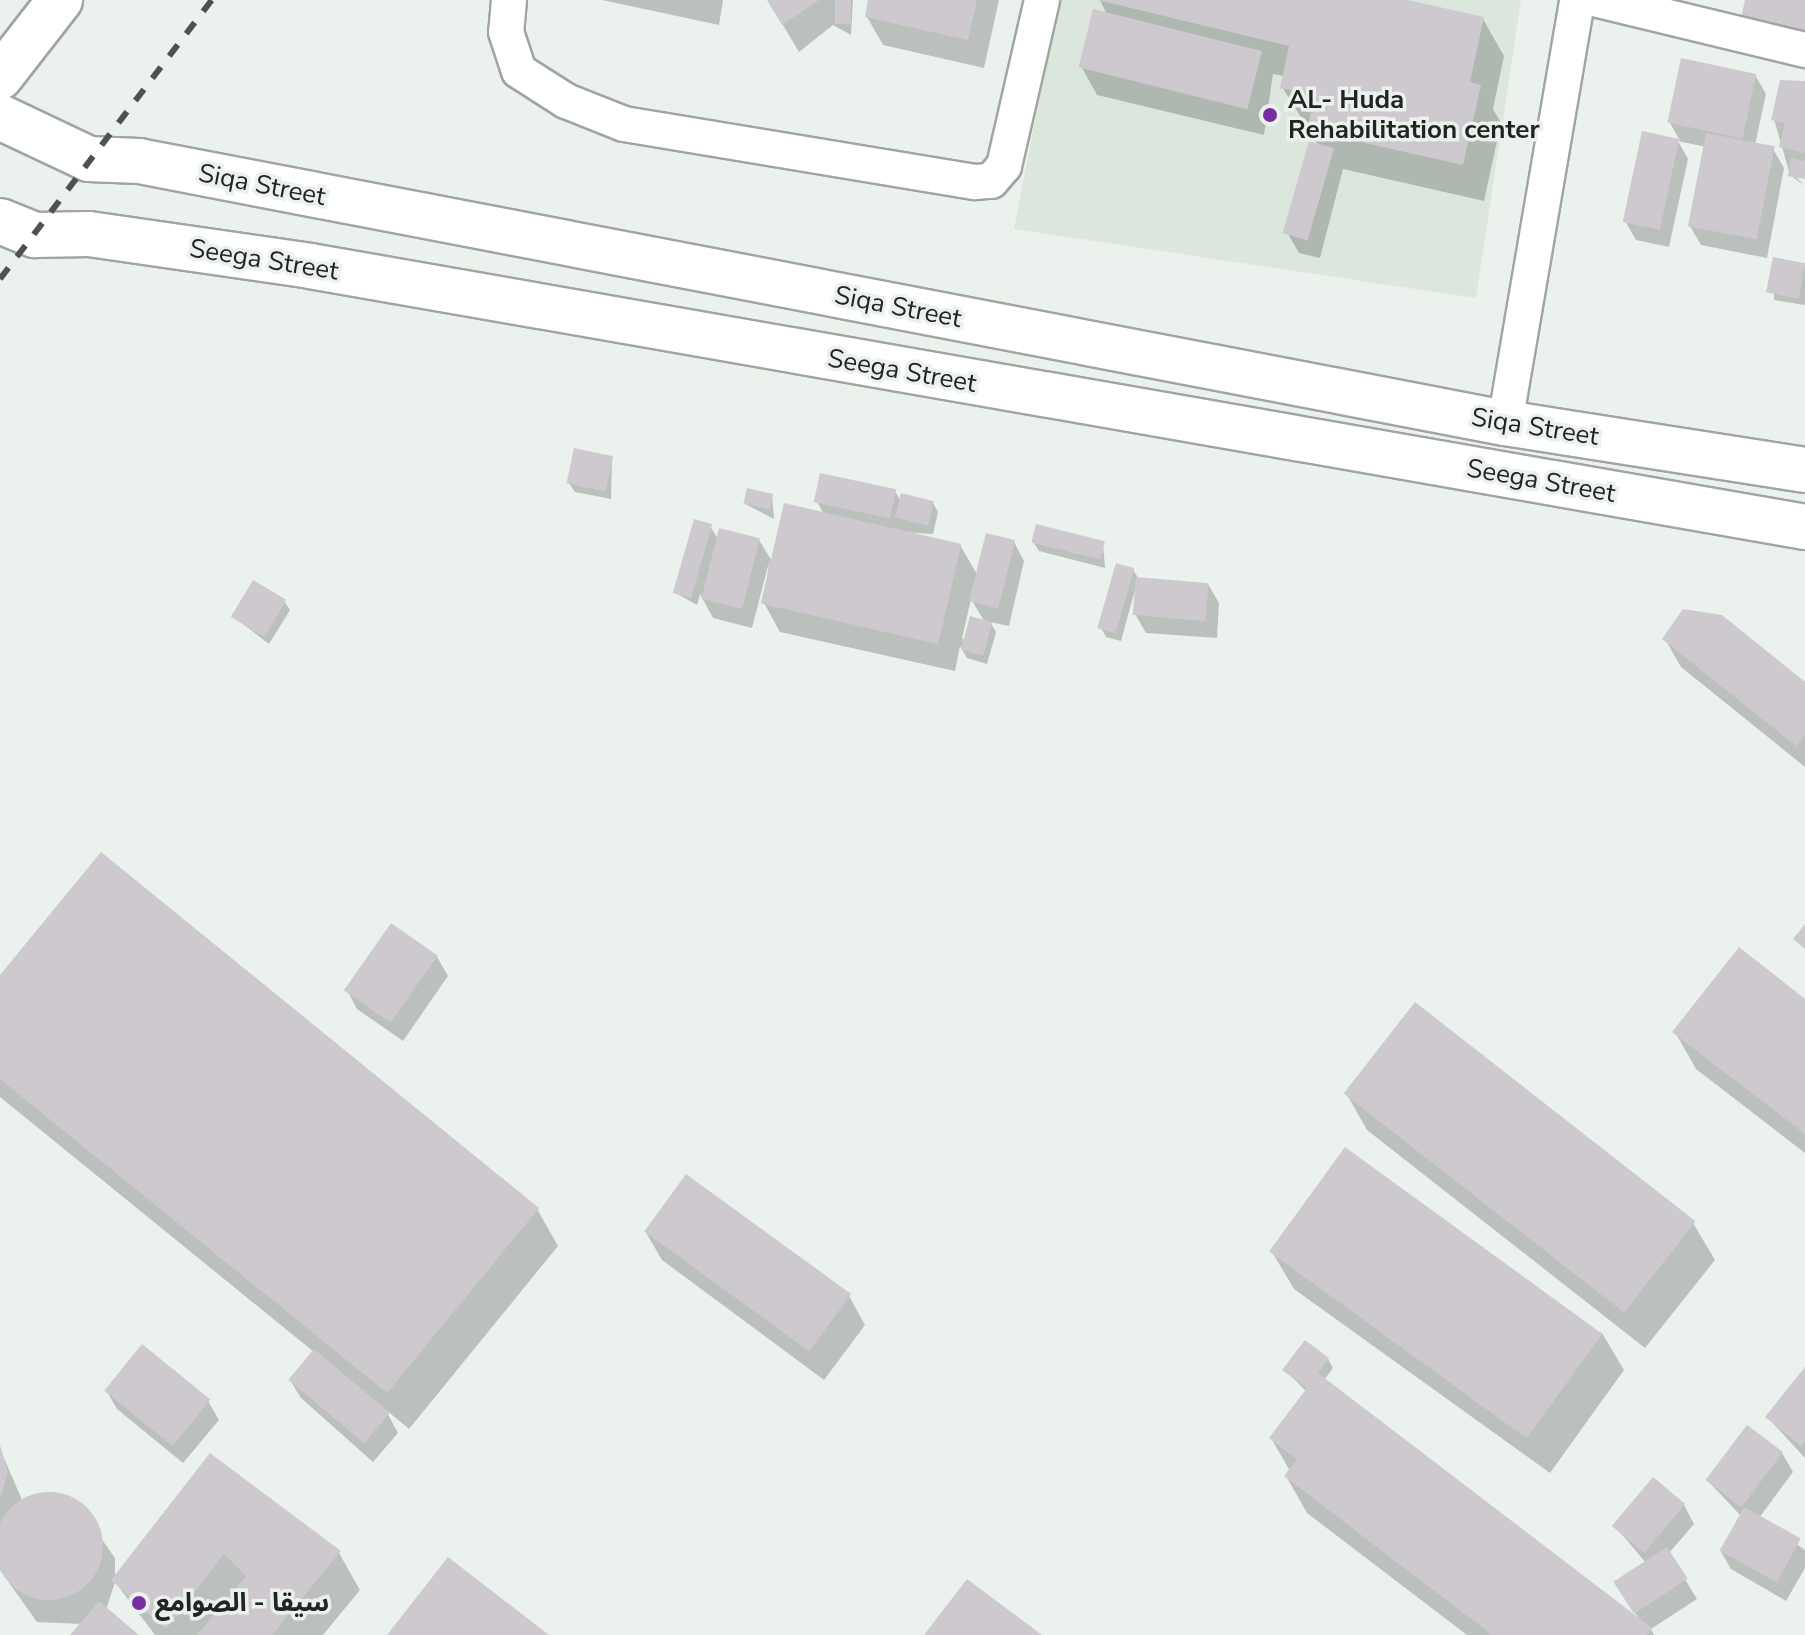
<!DOCTYPE html>
<html>
<head>
<meta charset="utf-8">
<style>
	body { margin:0 }
	#map { position:relative; width:1805px; height:1635px; overflow:hidden; background:#ebf1ec; font-family:"Nunito Sans","Noto Sans Arabic",sans-serif }
	div>[style] { position:absolute }
	.built>* { inset:0; background:#dbe7dd }
	.shadow>* { inset:0; background:#0003 }
	.building>* { inset:0; background:#cdc9cf; transform-origin:0 0 }
	.round { border-radius:50% }
	.roads { filter:drop-shadow(2px 0 #a0a5a0) drop-shadow(-2px 0 #a0a5a0) drop-shadow(0 2px #a0a5a0) drop-shadow(0 -2px #a0a5a0) }
	.minor>* { height:34px; margin:-17px; padding:0 17px; transform-origin:17px; border-radius:17px; background:#fff }
	.primary>* { height:44px; margin:-22px; padding:0 22px; transform-origin:22px; border-radius:22px; background:#fff }
	.rail>* { height:6px; margin-top:-3px; transform-origin:0; background:repeating-linear-gradient(90deg,#4f514f 0 14px,transparent 0 28px) }
	.dots>* { width:22px; height:22px; translate:-50% -50%; box-sizing:border-box; border:4px solid #ebf1ec; border-radius:50% }
	span { translate:-50% -50%; white-space:nowrap; text-align:center; line-height:1.15; -webkit-text-stroke:7px #ebf1ec; paint-order:stroke }
	.poi-label { font-size:26px; color:#222422; font-weight:700 }
	.left { translate:0 -50%; text-align:left }
	.street-label { font-size:26px; color:#222422 }
</style>
</head>
<body>
<div id="map">
	<div class="built">
		<i style="clip-path:polygon(1058px 0,1521px 0,1476px 298px,1014px 229px)"></i>
	</div>
	<div class="shadow">
		<i style="clip-path:polygon(602px 0,723px 0,719px 25px)"></i>
		<i style="clip-path:polygon(768px 0,853px 0,851px 35px,833px 25px,799px 52px)"></i>
		<i style="clip-path:polygon(870px 0,999px 0,984px 68px,883px 45px,867px 17px)"></i>
		<i style="clip-path:polygon(1100px 0,1399px 0,1483px 19px,1504px 56px,1493px 109px,1501px 123px,1484px 201px,1343px 169px,1320px 258px,1299px 253px,1288px 234px,1319px 146px,1282px 87px,1284px 76px,1273px 74px,1264px 135px,1097px 95px,1081px 66px,1107px 15px)"></i>
		<i style="clip-path:polygon(1755px 75px,1766px 94px,1755px 145px,1773px 149px,1784px 168px,1767px 258px,1701px 245px,1690px 226px,1706px 147px,1678px 141px,1688px 159px,1669px 247px,1636px 240px,1625px 221px,1644px 134px,1680px 141px,1670px 123px)"></i>
		<i style="clip-path:polygon(1805px 86px,1805px 177px,1794px 175px,1805px 186px,1790px 175px,1774px 119px)"></i>
		<i style="clip-path:polygon(1774px 260px,1805px 265px,1805px 305px,1774px 300px)"></i>
		<i style="clip-path:polygon(612px 458px,611px 499px,575px 492px,569px 483px)"></i>
		<i style="clip-path:polygon(evenodd,895px 491px,901px 502px,933px 503px,938px 512px,933px 534px,901px 532px,960px 545px,978px 576px,1014px 542px,1024px 561px,1009px 626px,990px 622px,996px 632px,987px 664px,967px 658px,960px 646px,955px 671px,780px 632px,764px 603px,769px 562px,752px 628px,713px 618px,700px 594px,697px 605px,676px 593px,710px 526px,718px 539px,759px 540px,773px 563px,824px 514px,817px 502px,895px 491px,971px 599px,984px 621px,965px 640px,962px 639px,971px 599px)"></i>
		<i style="clip-path:polygon(772px 495px,774px 519px,745px 504px)"></i>
		<i style="clip-path:polygon(1034px 543px,1103px 543px,1105px 568px,1039px 551px)"></i>
		<i style="clip-path:polygon(1133px 570px,1139px 579px,1208px 584px,1219px 603px,1217px 638px,1146px 633px,1135px 614px,1135px 590px,1121px 641px,1106px 637px,1101px 628px)"></i>
		<i style="clip-path:polygon(284px 601px,290px 610px,269px 644px,234px 617px)"></i>
		<i style="clip-path:polygon(1665px 639px,1805px 684px,1805px 767px,1681px 667px)"></i>
		<i style="clip-path:polygon(437px 957px,448px 976px,403px 1041px,357px 1009px,347px 990px)"></i>
		<i style="clip-path:polygon(0 978px,537px 1209px,558px 1246px,409px 1429px,385px 1409px,398px 1433px,373px 1462px,301px 1398px,290px 1380px,314px 1352px,0 1097px)"></i>
		<i style="clip-path:polygon(1805px 1002px,1805px 1153px,1696px 1069px,1675px 1032px)"></i>
		<i style="clip-path:polygon(1346px 1093px,1693px 1223px,1715px 1260px,1645px 1348px,1367px 1130px)"></i>
		<i style="clip-path:polygon(645px 1231px,849px 1296px,865px 1325px,824px 1380px,662px 1260px)"></i>
		<i style="clip-path:polygon(1272px 1252px,1602px 1333px,1624px 1370px,1550px 1473px,1294px 1289px)"></i>
		<i style="clip-path:polygon(1328px 1359px,1333px 1368px,1324px 1380px,1640px 1620px,1627px 1601px,1646px 1563px,1614px 1525px,1684px 1505px,1694px 1524px,1669px 1553px,1697px 1599px,1651px 1629px,1654px 1635px,1467px 1635px,1307px 1513px,1286px 1476px,1290px 1471px,1271px 1438px,1307px 1392px,1285px 1370px)"></i>
		<i style="clip-path:polygon(1805px 1370px,1805px 1458px,1767px 1417px)"></i>
		<i style="clip-path:polygon(106px 1390px,208px 1401px,219px 1420px,183px 1463px,117px 1409px)"></i>
		<i style="clip-path:polygon(0 1449px,23px 1502px,38px 1494px,74px 1500px,115px 1558px,115px 1578px,211px 1456px,339px 1553px,360px 1590px,323px 1635px,155px 1635px,115px 1582px,106px 1610px,136px 1635px,73px 1635px,82px 1624px,37px 1622px,0 1570px)"></i>
		<i style="clip-path:polygon(1782px 1453px,1793px 1472px,1759px 1518px,1805px 1550px,1805px 1568px,1786px 1601px,1731px 1569px,1720px 1550px,1741px 1516px,1708px 1481px)"></i>
	</div>
	<div class="building">
		<i style="clip-path:polygon(767px 0,819px 0,782px 25px)"></i>
		<i style="left:835px;top:0;width:16px;height:24px"></i>
		<i style="clip-path:polygon(868px 0,977px 0,968px 40px,865px 17px)"></i>
		<i style="clip-path:polygon(1098px 0,1408px 0,1484px 17px,1470px 82px,1481px 85px,1463px 165px,1307px 130px,1315px 95px,1280px 88px,1289px 46px)"></i>
		<i style="clip-path:polygon(1745px 0,1805px 0,1805px 31px,1741px 18px)"></i>
		<i style="left:1093px;top:9px;width:174px;height:60px;rotate:14deg"></i>
		<i style="left:1681px;top:58px;width:77px;height:66px;rotate:12deg"></i>
		<i style="clip-path:polygon(1780px 80px,1805px 81px,1805px 153px,1779px 147px,1785px 123px,1771px 120px)"></i>
		<i style="left:1642px;top:131px;width:38px;height:93px;rotate:12deg"></i>
		<i style="left:1706px;top:133px;width:70px;height:95px;rotate:11deg"></i>
		<i style="left:1309px;top:141px;width:26px;height:96px;rotate:16deg"></i>
		<i style="clip-path:polygon(1791px 158px,1805px 161px,1805px 179px,1788px 176px)"></i>
		<i style="left:1773px;top:257px;width:33px;height:36px;rotate:11deg"></i>
		<i style="left:574px;top:448px;width:40px;height:36px;rotate:12deg"></i>
		<i style="left:820px;top:473px;width:78px;height:30px;rotate:12deg"></i>
		<i style="left:747px;top:488px;width:27px;height:16px;rotate:13deg"></i>
		<i style="left:901px;top:493px;width:34px;height:25px;rotate:14deg"></i>
		<i style="left:784px;top:503px;width:182px;height:103px;rotate:13deg"></i>
		<i style="left:694px;top:519px;width:19px;height:77px;rotate:16deg"></i>
		<i style="left:1036px;top:524px;width:71px;height:19px;rotate:14deg"></i>
		<i style="left:719px;top:528px;width:42px;height:73px;rotate:14deg"></i>
		<i style="left:986px;top:533px;width:30px;height:70px;rotate:14deg"></i>
		<i style="left:1116px;top:563px;width:19px;height:68px;rotate:16deg"></i>
		<i style="left:1136px;top:577px;width:73px;height:38px;rotate:5deg"></i>
		<i style="left:253px;top:580px;width:39px;height:43px;rotate:31deg"></i>
		<i style="clip-path:polygon(1683px 609px,1722px 615px,1805px 682px,1805px 735px,1796px 746px,1662px 639px)"></i>
		<i style="left:970px;top:616px;width:23px;height:35px;rotate:15deg"></i>
		<i style="clip-path:polygon(101px 852px,539px 1208px,387px 1393px,0 1079px,0 975px)"></i>
		<i style="left:391px;top:923px;width:57px;height:82px;rotate:35deg"></i>
		<i style="clip-path:polygon(1805px 924px,1805px 949px,1793px 939px)"></i>
		<i style="clip-path:polygon(1739px 947px,1805px 999px,1805px 1134px,1672px 1032px)"></i>
		<i style="left:1415px;top:1002px;width:356px;height:116px;rotate:38deg"></i>
		<i style="left:1345px;top:1147px;width:318px;height:129px;rotate:36deg"></i>
		<i style="left:686px;top:1174px;width:204px;height:71px;rotate:36deg"></i>
		<i style="clip-path:polygon(1305px 1340px,1329px 1358px,1318px 1373px,1652px 1628px,1647px 1635px,1492px 1635px,1284px 1476px,1297px 1459px,1269px 1438px,1307px 1388px,1282px 1370px)"></i>
		<i style="left:142px;top:1344px;width:88px;height:60px;rotate:39deg"></i>
		<i style="left:314px;top:1349px;width:99px;height:40px;rotate:40deg"></i>
		<i style="clip-path:polygon(1805px 1367px,1805px 1441px,1801px 1446px,1765px 1417px)"></i>
		<i style="left:1747px;top:1425px;width:45px;height:69px;rotate:37deg"></i>
		<i style="clip-path:polygon(0 1445px,8px 1472px,0 1499px)"></i>
		<i style="clip-path:polygon(210px 1453px,341px 1551px,272px 1635px,197px 1635px,246px 1576px,224px 1554px,166px 1629px,111px 1580px)"></i>
		<i style="left:1653px;top:1477px;width:42px;height:64px;rotate:40deg"></i>
		<i class="round" style="left:-5px;top:1492px;width:108px;height:108px"></i>
		<i style="left:1744px;top:1507px;width:65px;height:50px;rotate:29deg"></i>
		<i style="left:1667px;top:1547px;width:38px;height:64px;rotate:57deg"></i>
		<i style="clip-path:polygon(448px 1557px,549px 1635px,387px 1635px)"></i>
		<i style="clip-path:polygon(967px 1579px,1042px 1635px,924px 1635px)"></i>
		<i style="clip-path:polygon(99px 1601px,139px 1635px,70px 1635px)"></i>
	</div>
	<div class="roads">
		<div class="minor">
			<i style="left:509px;top:0;width:32px;rotate:95deg"></i>
			<i style="left:506px;top:32px;width:41px;rotate:71.6deg"></i>
			<i style="left:519px;top:71px;width:56px;rotate:32.6deg"></i>
			<i style="left:566px;top:101px;width:62px;rotate:21.6deg"></i>
			<i style="left:624px;top:124px;width:356px;rotate:9.4deg"></i>
			<i style="left:975px;top:182px;width:16px;rotate:-4deg"></i>
			<i style="left:991px;top:181px;width:20px;rotate:-49deg"></i>
			<i style="left:1004px;top:166px;width:170px;rotate:-77.1deg"></i>
			<i style="left:1598px;top:0;width:213px;rotate:13.6deg"></i>
			<i style="left:1505px;top:423px;width:429px;rotate:-80.3deg"></i>
		</div>
		<div class="primary">
			<i style="left:0;top:77px;width:98px;rotate:-52.1deg"></i>
			<i style="left:0;top:117px;width:98px;rotate:25.3deg"></i>
			<i style="left:89px;top:159px;width:50px;rotate:2.3deg"></i>
			<i style="left:139px;top:161px;width:1391px;rotate:10.86deg"></i>
			<i style="left:1505px;top:423px;width:304px;rotate:8.9deg"></i>
			<i style="left:0;top:221px;width:38px;rotate:22deg"></i>
			<i style="left:35px;top:235px;width:54px;rotate:-1.1deg"></i>
			<i style="left:89px;top:234px;width:223px;rotate:8.2deg"></i>
			<i style="left:310px;top:266px;width:1518px;rotate:9.9deg"></i>
		</div>
	</div>
	<div class="rail">
		<i style="left:0;top:279px;width:350px;rotate:-52.8deg"></i>
	</div>
	<div class="dots">
		<i style="left:1270px;top:115px;background:#782ea0"></i>
		<i style="left:139px;top:1603px;background:#782ea0"></i>
	</div>
	<div class="poi-label">
		<span class="left" style="left:1288px;top:115px">AL- Huda<br>Rehabilitation center</span>
		<span class="left" style="left:155px;top:1603px">سيقا - الصوامع</span>
	</div>
	<div class="street-label">
		<span style="left:262px;top:185px;rotate:11deg">Siqa Street</span>
		<span style="left:264px;top:260px;rotate:9deg">Seega Street</span>
		<span style="left:898px;top:307px;rotate:11deg">Siqa Street</span>
		<span style="left:902px;top:371px;rotate:10deg">Seega Street</span>
		<span style="left:1535px;top:427px;rotate:9deg">Siqa Street</span>
		<span style="left:1541px;top:481px;rotate:10deg">Seega Street</span>
	</div>
</div>
</body>
</html>
